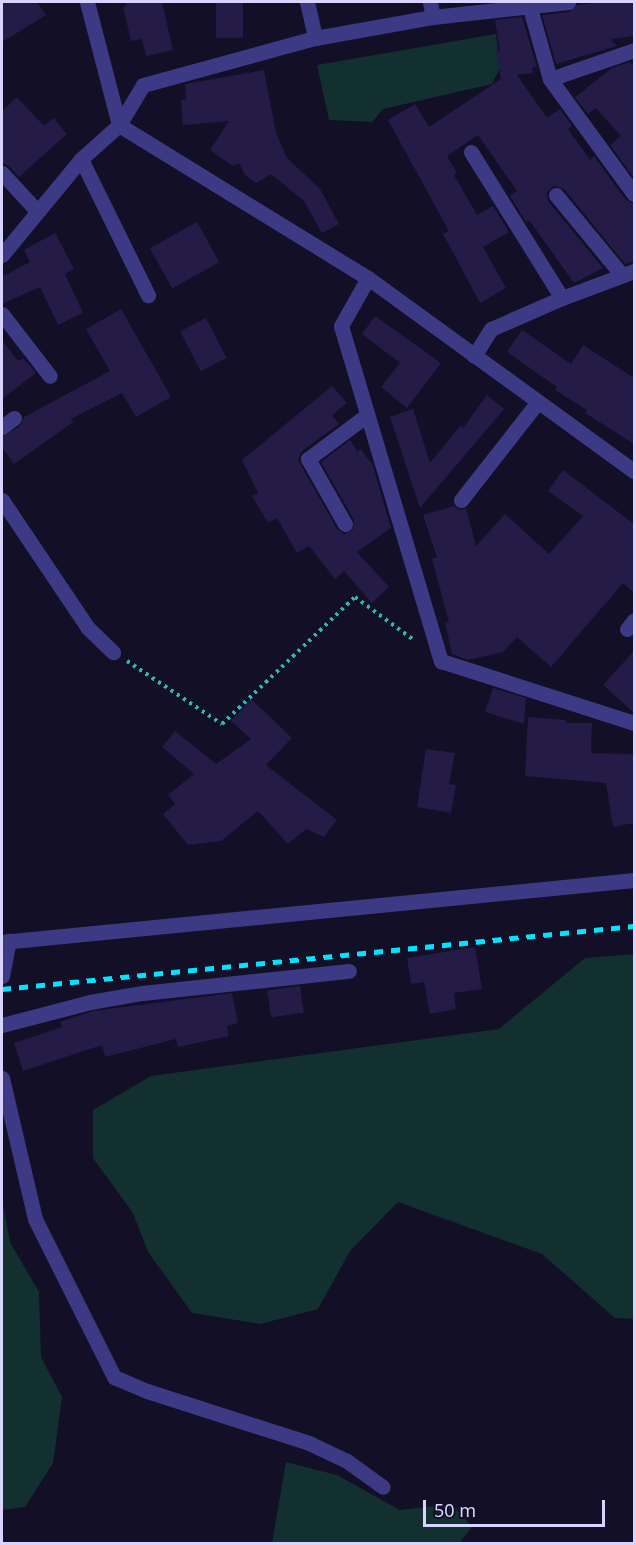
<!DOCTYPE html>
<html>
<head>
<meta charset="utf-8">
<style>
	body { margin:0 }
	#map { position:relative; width:636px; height:1545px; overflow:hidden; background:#130f26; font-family:"Noto Sans",sans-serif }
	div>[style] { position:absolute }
	.green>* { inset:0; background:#12302f }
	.building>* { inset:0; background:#241b47; transform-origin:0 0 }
	.path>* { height:4px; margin-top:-2px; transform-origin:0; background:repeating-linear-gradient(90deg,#2fb8b0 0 3px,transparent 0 7.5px) }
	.minor>* { height:15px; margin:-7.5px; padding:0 7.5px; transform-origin:7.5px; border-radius:7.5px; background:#3d3a85 }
	.tertiary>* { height:15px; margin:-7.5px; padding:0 7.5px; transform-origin:7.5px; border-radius:7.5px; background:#3d3a85 }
	.rail>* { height:4.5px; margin-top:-2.25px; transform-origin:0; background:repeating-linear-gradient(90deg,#00e5ff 0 9px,transparent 0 17px) }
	span { translate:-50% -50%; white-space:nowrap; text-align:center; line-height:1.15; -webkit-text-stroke:6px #130f26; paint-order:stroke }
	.frame { position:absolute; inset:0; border:3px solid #d9d4ff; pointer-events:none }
	.scale { position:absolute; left:423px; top:1500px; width:182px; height:27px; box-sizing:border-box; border:3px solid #d9d4ff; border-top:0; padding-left:8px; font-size:18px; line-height:21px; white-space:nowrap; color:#d9d4ff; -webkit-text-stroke:4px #130f26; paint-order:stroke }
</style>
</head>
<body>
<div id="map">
	<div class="green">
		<i style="clip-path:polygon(496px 34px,500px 68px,492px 84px,383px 109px,372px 122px,329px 120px,317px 65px)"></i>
		<i style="clip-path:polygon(634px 954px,634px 1319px,615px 1318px,542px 1254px,398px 1202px,350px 1251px,318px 1309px,260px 1324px,192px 1313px,148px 1252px,133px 1213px,93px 1158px,93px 1110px,151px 1076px,499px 1029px,585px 958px)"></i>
		<i style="clip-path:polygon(2px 1199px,10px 1242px,39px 1292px,41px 1357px,62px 1397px,53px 1463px,25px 1507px,2px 1510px)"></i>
		<i style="clip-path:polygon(286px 1462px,337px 1475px,400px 1510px,452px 1504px,472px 1527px,459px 1543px,272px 1543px)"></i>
	</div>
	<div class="building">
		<i style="clip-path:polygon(2px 2px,37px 2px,46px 15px,2px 42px)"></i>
		<i style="clip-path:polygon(126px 2px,162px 2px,173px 50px,146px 56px,142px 39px,131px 41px,123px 7px,127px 6px)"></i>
		<i style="left:216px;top:2px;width:27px;height:36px"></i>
		<i style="clip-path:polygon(601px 2px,634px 2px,634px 36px,611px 39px,617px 46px,556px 64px,542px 15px,569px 12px,577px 5px)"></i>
		<i style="clip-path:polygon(522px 17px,537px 67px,532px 68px,533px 73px,517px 75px,547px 118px,560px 109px,572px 126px,568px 129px,590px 160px,594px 156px,626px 200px,634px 204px,634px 261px,625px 264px,564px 189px,554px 186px,547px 192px,548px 201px,603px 268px,574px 283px,529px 220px,526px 222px,510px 196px,517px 191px,478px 135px,447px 156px,457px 173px,454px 175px,477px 215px,493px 206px,509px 232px,483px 247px,506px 288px,480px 303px,443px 234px,449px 231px,388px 120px,415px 104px,429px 127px,501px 79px,495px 46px,500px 52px,495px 20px)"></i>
		<i style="clip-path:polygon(630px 62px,634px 67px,634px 178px,610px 145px,621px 136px,596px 108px,588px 114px,575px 97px,612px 68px)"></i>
		<i style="clip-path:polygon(264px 70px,276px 133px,287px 158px,320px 189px,339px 224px,322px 233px,304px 201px,271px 174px,256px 183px,245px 175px,239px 163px,233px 166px,210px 150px,229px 121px,183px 125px,181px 100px,186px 99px,185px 84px)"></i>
		<i style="clip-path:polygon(17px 97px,44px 126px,54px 118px,67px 134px,19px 177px,9px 166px,2px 163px,2px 111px)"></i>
		<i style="left:197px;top:222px;width:46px;height:54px;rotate:61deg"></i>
		<i style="clip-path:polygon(55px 233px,74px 269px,65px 274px,83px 313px,58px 325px,40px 287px,2px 304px,2px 277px,30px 262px,24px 250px)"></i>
		<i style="clip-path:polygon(121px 309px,171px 397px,136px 417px,122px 393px,71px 419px,73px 422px,14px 464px,2px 447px,2px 437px,20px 426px,24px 417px,110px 371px,86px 329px)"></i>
		<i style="clip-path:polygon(375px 316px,441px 363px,407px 408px,381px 387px,400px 363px,362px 334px)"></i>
		<i style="left:206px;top:318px;width:45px;height:29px;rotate:63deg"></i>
		<i style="clip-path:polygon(522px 330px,571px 364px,583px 345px,634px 378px,634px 444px,585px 413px,587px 410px,555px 390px,557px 387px,507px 352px)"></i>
		<i style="clip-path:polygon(2px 340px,18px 361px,23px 358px,36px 373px,2px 399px)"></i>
		<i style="clip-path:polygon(332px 386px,347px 403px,332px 415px,339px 424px,302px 451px,298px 460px,337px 529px,344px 534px,353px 529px,354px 520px,321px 462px,350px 440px,357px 451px,361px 449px,373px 466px,391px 528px,357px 552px,389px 587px,372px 603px,344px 571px,335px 579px,309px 546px,297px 553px,277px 518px,268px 523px,252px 496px,258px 493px,242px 460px)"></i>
		<i style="clip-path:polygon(487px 395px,504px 409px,420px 508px,390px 417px,413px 409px,430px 463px,460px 426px,463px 428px)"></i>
		<i style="clip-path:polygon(563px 470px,634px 524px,634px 593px,623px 583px,551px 667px,517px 637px,503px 652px,468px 660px,452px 654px,445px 623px,449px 622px,432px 559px,437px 557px,423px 515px,454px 506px,460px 510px,466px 508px,476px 546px,505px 514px,549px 554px,583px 516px,548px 491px)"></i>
		<i style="clip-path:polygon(634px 651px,634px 713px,603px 685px)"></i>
		<i style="clip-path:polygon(493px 688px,526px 698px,524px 724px,485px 712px)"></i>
		<i style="clip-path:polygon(251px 699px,292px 738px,266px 765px,337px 820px,324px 837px,306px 829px,288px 844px,258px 811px,221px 841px,188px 845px,163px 814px,175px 804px,168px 795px,194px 774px,162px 747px,175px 731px,216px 764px,251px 739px,231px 721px)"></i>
		<i style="clip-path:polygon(528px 717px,566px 720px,566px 723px,592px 723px,591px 753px,634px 754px,634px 823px,613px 827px,606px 783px,525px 776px)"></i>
		<i style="clip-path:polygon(426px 749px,455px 753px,449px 784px,456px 785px,451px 813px,417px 807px)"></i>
		<i style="clip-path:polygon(475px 947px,482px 989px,454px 993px,456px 1009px,430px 1014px,424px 982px,411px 984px,407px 958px)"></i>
		<i style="left:300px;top:986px;width:27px;height:33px;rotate:82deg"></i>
		<i style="clip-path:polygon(232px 993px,238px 1023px,227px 1026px,229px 1036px,178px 1047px,176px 1039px,105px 1057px,102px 1045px,23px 1071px,14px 1043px,62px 1027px,60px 1022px,93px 1011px)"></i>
	</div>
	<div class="path">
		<i style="left:127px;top:661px;width:114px;rotate:33.6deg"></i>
		<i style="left:222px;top:724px;width:184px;rotate:-43.7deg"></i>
		<i style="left:355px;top:597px;width:73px;rotate:36.1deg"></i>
	</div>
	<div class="minor">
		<i style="left:87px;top:2px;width:127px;rotate:75.4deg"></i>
		<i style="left:119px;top:125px;width:292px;rotate:31.6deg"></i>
		<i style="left:368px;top:278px;width:329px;rotate:36deg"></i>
		<i style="left:307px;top:2px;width:37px;rotate:77deg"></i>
		<i style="left:430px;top:2px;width:15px;rotate:79deg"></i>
		<i style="left:530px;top:8px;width:74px;rotate:74.3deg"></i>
		<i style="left:550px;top:79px;width:142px;rotate:53.9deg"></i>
		<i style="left:550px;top:79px;width:89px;rotate:-19deg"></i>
		<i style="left:471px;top:152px;width:172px;rotate:58.1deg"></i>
		<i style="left:81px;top:159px;width:152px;rotate:63.8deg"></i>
		<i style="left:2px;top:173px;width:52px;rotate:47.4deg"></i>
		<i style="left:556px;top:195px;width:104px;rotate:50.5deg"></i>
		<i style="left:2px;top:255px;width:124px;rotate:-50.5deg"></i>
		<i style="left:81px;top:159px;width:51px;rotate:-41.8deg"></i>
		<i style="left:119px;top:125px;width:47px;rotate:-59deg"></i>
		<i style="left:143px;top:85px;width:178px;rotate:-15.3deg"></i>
		<i style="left:315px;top:38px;width:120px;rotate:-10.1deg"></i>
		<i style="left:433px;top:17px;width:136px;rotate:-6.3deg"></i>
		<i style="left:368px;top:278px;width:55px;rotate:119.4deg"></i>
		<i style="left:341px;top:326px;width:350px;rotate:73.4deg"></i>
		<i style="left:441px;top:661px;width:203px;rotate:17.8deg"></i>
		<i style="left:2px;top:314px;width:78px;rotate:52.3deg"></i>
		<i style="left:474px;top:356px;width:32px;rotate:-58deg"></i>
		<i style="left:491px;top:329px;width:77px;rotate:-23.6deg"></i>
		<i style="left:562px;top:298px;width:77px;rotate:-20.6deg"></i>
		<i style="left:2px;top:427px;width:15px;rotate:-37deg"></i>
		<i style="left:2px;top:500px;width:154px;rotate:56.1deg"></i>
		<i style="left:88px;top:628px;width:35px;rotate:44deg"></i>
		<i style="left:461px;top:500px;width:123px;rotate:-51.9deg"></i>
		<i style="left:345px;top:524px;width:75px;rotate:-119.6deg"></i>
		<i style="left:308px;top:459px;width:74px;rotate:-36.7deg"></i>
		<i style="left:627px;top:629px;width:11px;rotate:-52deg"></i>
		<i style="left:2px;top:976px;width:36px;rotate:-79deg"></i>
		<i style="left:2px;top:1025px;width:91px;rotate:-14.6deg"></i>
		<i style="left:90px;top:1002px;width:53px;rotate:-9.8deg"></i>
		<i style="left:142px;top:993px;width:208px;rotate:-6.1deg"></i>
		<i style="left:2px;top:1078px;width:145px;rotate:76.8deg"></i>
		<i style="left:35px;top:1219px;width:177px;rotate:63.4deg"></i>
		<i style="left:114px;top:1377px;width:36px;rotate:23deg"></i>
		<i style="left:147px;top:1391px;width:170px;rotate:17.8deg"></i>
		<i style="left:309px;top:1443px;width:42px;rotate:25.3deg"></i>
		<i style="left:347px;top:1461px;width:44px;rotate:35.8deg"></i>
	</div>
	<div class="tertiary">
		<i style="left:2px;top:942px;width:635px;rotate:-5.6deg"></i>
	</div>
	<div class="rail">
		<i style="left:2px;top:989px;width:635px;rotate:-5.69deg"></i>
	</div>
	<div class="frame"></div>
	<div class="scale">50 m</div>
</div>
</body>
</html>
